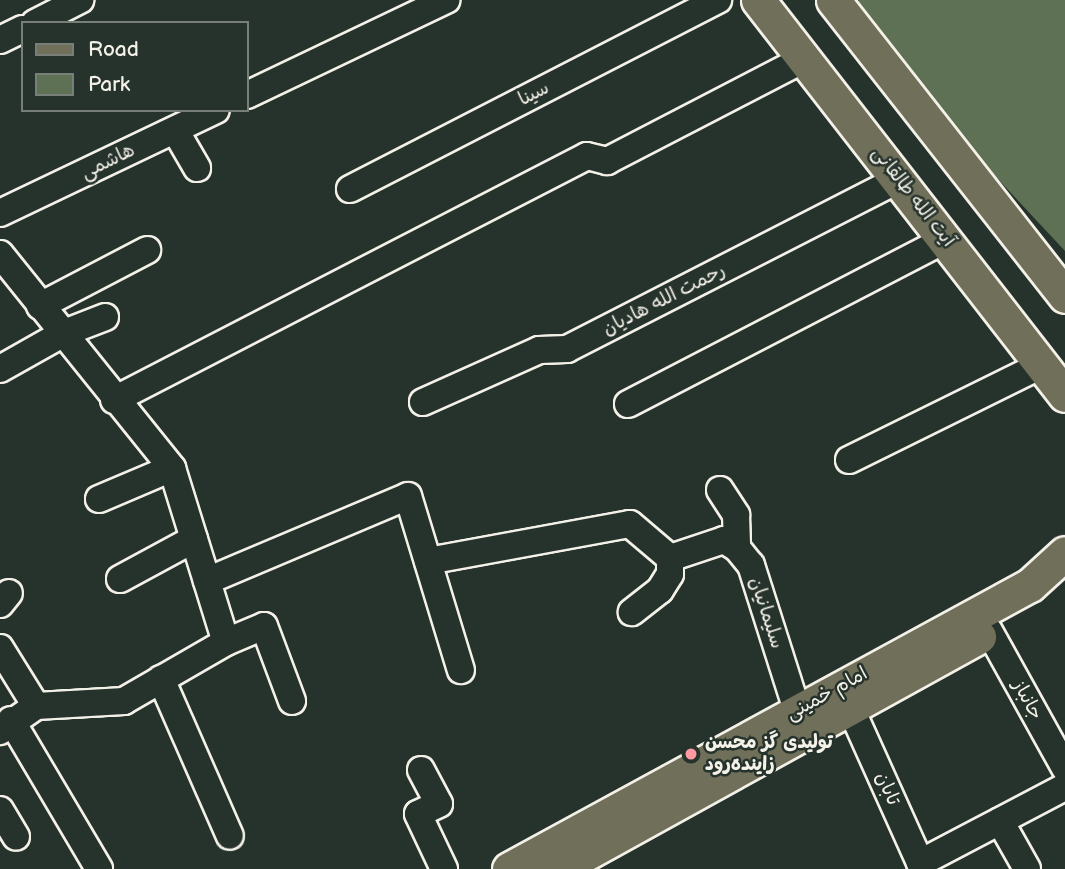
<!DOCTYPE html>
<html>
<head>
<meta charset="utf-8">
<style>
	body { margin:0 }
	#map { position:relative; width:1065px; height:869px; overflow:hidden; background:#26332d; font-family:"Balsamiq Sans","Playpen Sans Arabic",sans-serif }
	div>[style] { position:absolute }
	.green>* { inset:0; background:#5f7154 }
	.roads { filter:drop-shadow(2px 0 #f4f1e8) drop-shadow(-2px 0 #f4f1e8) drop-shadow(0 2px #f4f1e8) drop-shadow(0 -2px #f4f1e8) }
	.minor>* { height:26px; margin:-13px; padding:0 13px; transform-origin:13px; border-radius:13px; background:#26332d }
	.major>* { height:33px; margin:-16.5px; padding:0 16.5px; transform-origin:16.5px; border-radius:16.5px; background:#706f59 }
	.dots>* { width:19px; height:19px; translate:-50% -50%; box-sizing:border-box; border:4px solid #26332d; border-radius:50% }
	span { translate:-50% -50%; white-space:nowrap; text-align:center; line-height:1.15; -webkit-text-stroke:5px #26332d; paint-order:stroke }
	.street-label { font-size:19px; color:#f4f1e8 }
	.poi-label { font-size:19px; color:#f4f1e8; font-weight:700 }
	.left { translate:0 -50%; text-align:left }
	.legend { position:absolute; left:21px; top:21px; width:228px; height:91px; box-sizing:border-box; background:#26332d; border:2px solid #787f78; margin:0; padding:9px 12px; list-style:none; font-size:21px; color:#f4f1e8 }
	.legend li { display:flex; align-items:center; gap:14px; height:35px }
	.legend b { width:35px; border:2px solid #787f78 }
</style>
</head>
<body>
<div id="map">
	<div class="green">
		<i style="clip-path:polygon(859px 0,1065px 0,1065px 251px,846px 16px)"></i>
	</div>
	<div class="roads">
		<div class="minor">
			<i style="left:35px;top:23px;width:51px;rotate:-27.1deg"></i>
			<i style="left:0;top:40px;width:25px;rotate:-26deg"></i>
			<i style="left:247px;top:95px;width:221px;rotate:-25.5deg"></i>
			<i style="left:175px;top:130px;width:44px;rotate:59.9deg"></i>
			<i style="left:350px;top:189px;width:414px;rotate:-27.2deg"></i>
			<i style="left:0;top:213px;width:239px;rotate:-25.5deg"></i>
			<i style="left:0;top:254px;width:275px;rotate:51.2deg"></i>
			<i style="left:172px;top:468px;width:182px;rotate:72.8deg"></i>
			<i style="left:226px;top:642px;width:118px;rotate:150deg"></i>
			<i style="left:124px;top:701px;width:88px;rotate:176.7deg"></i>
			<i style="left:36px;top:706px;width:44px;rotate:145.2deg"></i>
			<i style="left:40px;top:306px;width:121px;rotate:-27.6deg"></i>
			<i style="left:0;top:369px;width:73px;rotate:-29.4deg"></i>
			<i style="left:64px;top:333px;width:44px;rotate:-21.3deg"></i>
			<i style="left:114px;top:400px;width:532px;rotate:-27.29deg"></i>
			<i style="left:587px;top:156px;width:21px;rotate:14deg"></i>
			<i style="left:607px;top:161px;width:222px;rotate:-27.4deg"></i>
			<i style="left:423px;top:402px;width:127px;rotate:-24.1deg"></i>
			<i style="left:539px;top:350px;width:28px;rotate:-2deg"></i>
			<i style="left:567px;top:349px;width:373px;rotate:-27.1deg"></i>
			<i style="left:628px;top:404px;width:358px;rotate:-27.4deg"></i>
			<i style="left:849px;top:460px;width:216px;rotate:-26.3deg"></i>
			<i style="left:720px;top:490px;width:30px;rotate:57deg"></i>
			<i style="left:736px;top:515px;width:33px;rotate:88deg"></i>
			<i style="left:99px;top:499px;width:79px;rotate:-23deg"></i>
			<i style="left:670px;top:558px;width:57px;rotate:-18.4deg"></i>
			<i style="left:724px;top:540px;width:15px;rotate:32deg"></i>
			<i style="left:737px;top:548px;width:22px;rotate:51deg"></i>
			<i style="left:751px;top:565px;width:152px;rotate:72.4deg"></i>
			<i style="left:428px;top:561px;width:205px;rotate:-10.4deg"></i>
			<i style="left:630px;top:524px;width:52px;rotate:40.4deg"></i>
			<i style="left:670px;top:558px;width:16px;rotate:90deg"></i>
			<i style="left:670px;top:574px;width:19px;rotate:122deg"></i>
			<i style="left:660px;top:590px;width:36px;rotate:142deg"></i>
			<i style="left:120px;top:579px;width:84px;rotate:-28.4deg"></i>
			<i style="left:207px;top:581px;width:218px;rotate:-22.9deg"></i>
			<i style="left:408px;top:496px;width:182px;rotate:73.1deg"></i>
			<i style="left:0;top:604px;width:14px;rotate:-51deg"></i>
			<i style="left:989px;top:631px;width:157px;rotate:61deg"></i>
			<i style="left:226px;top:642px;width:41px;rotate:-22.8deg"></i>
			<i style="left:264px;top:626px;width:80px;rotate:69.5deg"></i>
			<i style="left:0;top:648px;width:68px;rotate:58.2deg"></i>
			<i style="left:161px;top:679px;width:171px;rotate:66.3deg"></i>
			<i style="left:851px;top:709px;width:175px;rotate:65.8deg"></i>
			<i style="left:11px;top:720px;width:173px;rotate:59.4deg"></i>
			<i style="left:421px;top:770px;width:38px;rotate:62deg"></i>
			<i style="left:439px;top:804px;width:23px;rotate:155deg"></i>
			<i style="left:418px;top:814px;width:61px;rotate:64.7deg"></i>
			<i style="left:0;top:810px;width:31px;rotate:59deg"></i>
			<i style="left:1000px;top:821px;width:55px;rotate:60.6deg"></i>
			<i style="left:920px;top:863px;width:164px;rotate:-27.7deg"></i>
		</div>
		<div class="major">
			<i style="left:758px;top:0;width:500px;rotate:52.15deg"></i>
			<i style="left:833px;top:0;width:376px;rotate:51.9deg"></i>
			<i style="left:509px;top:869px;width:593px;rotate:-28.6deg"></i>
			<i style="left:1030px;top:585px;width:47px;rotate:-42.4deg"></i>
			<i style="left:558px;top:869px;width:481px;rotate:-28.9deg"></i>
		</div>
	</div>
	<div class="dots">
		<i style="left:691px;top:754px;background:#ff9aa2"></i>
	</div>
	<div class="street-label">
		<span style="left:534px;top:94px;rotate:-27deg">سینا</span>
		<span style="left:108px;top:162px;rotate:-26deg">هاشمی</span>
		<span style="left:913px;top:197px;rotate:52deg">آیت الله طالقانی</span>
		<span style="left:664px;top:300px;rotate:-27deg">رحمت الله هادیان</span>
		<span style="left:766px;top:613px;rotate:72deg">سلیمانیان</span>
		<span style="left:827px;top:694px;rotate:-29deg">امام خمینی</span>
		<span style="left:1027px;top:700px;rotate:61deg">جانباز</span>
		<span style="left:887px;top:789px;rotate:66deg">تابان</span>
	</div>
	<div class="poi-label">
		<span class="left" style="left:705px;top:754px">تولیدی گز محسن<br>زاینده‌رود</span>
	</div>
	<ul class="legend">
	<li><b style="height:9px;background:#706f59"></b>Road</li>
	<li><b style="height:19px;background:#5f7154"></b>Park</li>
	</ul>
</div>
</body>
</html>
